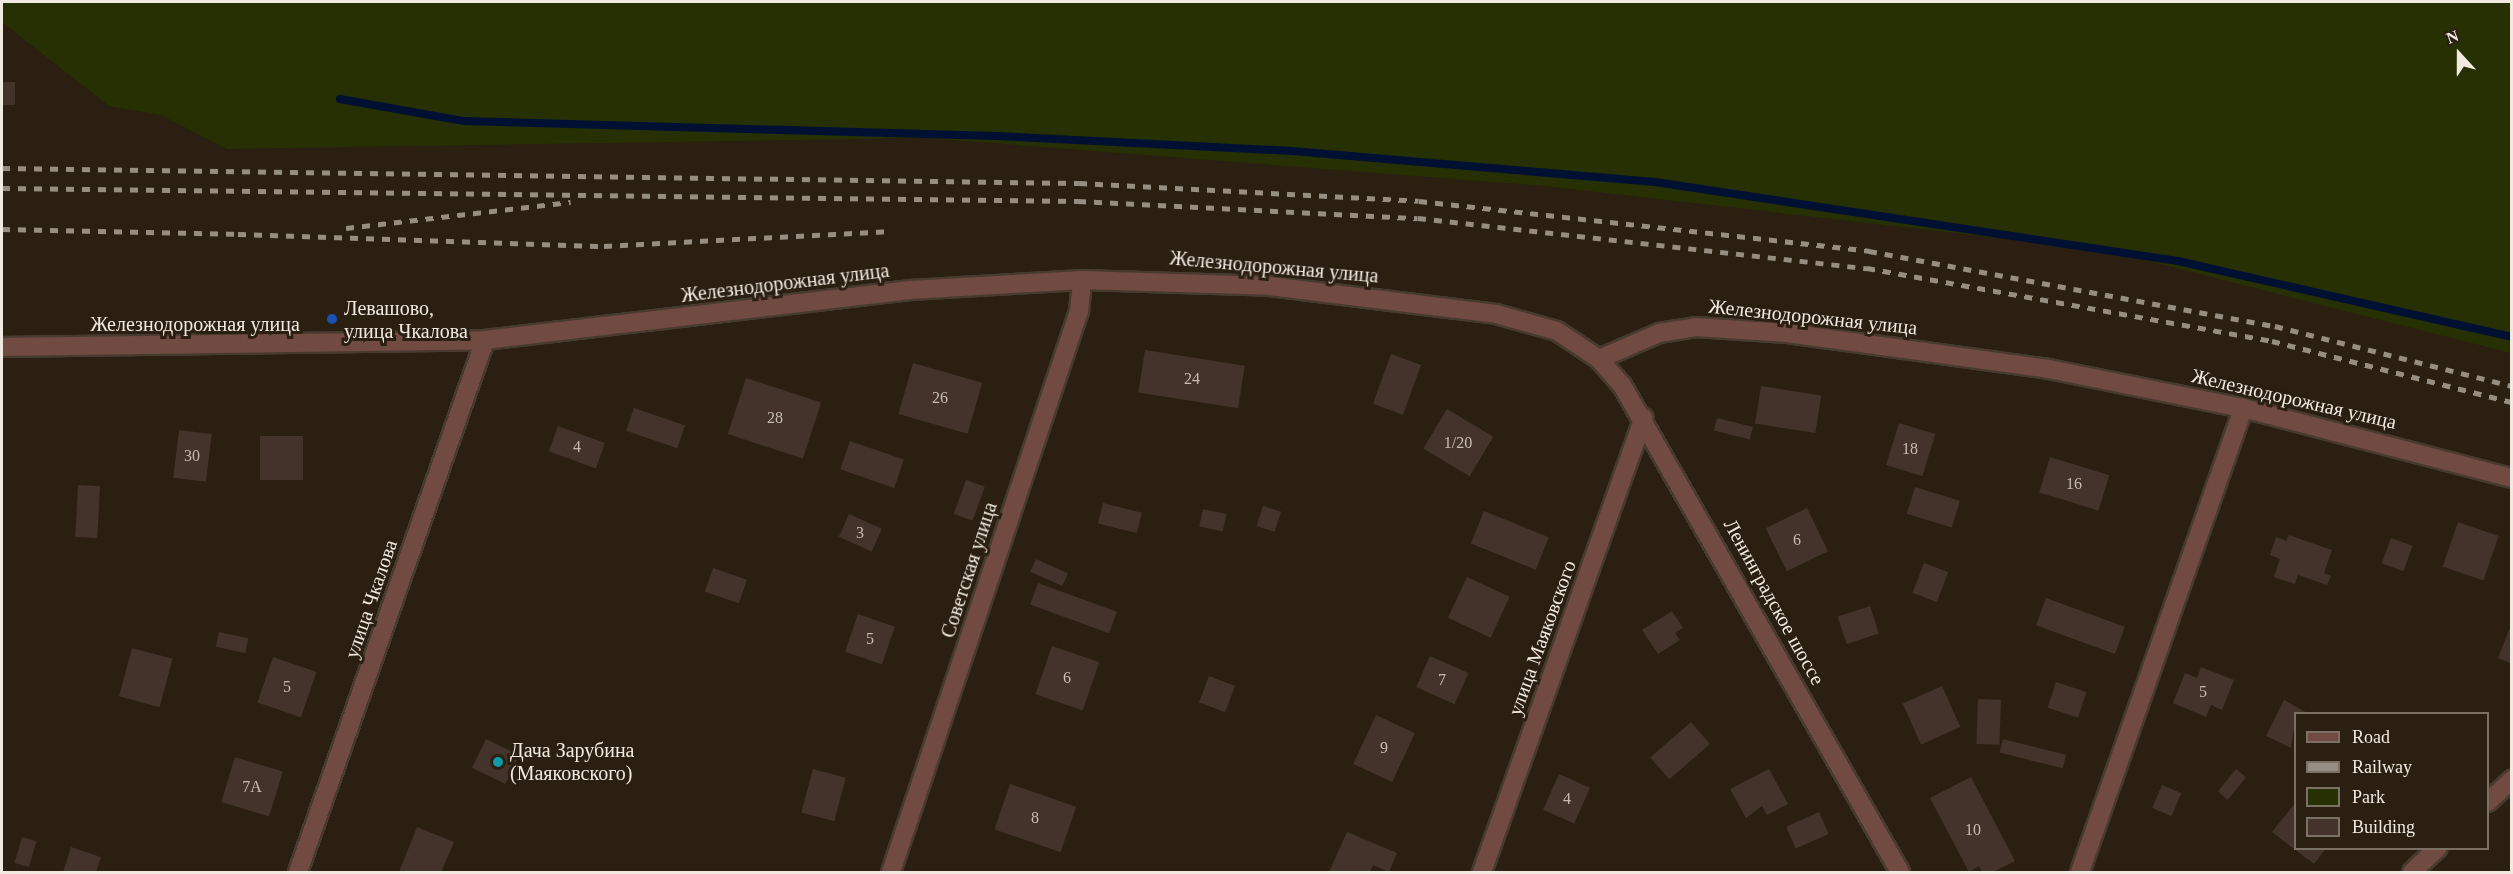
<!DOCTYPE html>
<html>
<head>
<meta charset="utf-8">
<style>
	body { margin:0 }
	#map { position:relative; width:2513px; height:874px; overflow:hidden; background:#2a1f11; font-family:Georgia,serif }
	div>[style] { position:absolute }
	.green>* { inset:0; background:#263003 }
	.stream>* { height:8px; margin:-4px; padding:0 4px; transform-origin:4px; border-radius:4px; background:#001033 }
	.building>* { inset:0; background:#44332a; transform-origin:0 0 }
	.roads { filter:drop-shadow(2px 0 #463b2e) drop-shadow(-2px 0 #463b2e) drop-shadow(0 2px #463b2e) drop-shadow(0 -2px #463b2e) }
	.minor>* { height:18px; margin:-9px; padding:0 9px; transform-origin:9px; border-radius:9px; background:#714a41 }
	.tertiary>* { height:18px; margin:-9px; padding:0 9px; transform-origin:9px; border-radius:9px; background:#714a41 }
	.rail>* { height:4.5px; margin-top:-2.25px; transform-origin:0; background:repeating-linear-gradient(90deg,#968e82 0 8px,transparent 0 16px) }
	.dots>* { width:16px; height:16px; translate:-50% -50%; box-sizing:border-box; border:3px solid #2a1f11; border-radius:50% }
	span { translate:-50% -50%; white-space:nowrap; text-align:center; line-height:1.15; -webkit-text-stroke:6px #2a1f11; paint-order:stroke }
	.number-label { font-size:16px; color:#c6bcb3 }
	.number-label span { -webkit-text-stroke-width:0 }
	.street-label { font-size:20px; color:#f1eae1 }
	.poi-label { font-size:20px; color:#f1eae1 }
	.left { translate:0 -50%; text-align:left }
	.frame { position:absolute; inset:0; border:3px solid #f1eae1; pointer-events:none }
	.legend { position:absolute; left:2294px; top:712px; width:195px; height:138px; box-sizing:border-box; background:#2a1f11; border:2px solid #7a7064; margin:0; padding:8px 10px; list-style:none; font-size:18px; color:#f1eae1 }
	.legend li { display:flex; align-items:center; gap:12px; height:30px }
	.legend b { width:30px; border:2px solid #7a7064 }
	.north { position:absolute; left:2429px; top:24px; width:60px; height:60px; -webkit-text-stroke:4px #2a1f11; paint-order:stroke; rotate:339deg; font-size:16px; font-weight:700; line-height:24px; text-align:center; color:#f1eae1 }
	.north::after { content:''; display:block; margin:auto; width:21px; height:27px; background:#f1eae1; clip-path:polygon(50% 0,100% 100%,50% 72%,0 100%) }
</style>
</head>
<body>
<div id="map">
	<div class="green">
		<i style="clip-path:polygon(2px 2px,2511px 2px,2511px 353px,2105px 250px,1545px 186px,927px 138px,227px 149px,161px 115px,109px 106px,2px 22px)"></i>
	</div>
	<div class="stream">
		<i style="left:340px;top:99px;width:126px;rotate:10.1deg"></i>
		<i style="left:464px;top:121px;width:533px;rotate:1.61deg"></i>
		<i style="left:997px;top:136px;width:295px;rotate:2.9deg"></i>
		<i style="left:1292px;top:151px;width:364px;rotate:4.9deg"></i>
		<i style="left:1655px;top:182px;width:529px;rotate:8.59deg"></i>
		<i style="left:2178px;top:261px;width:343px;rotate:12.8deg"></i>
	</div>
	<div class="building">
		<i style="left:2px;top:82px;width:13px;height:23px"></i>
		<i style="left:1145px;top:350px;width:101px;height:43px;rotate:9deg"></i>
		<i style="left:1391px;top:354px;width:32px;height:53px;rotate:20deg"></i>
		<i style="left:913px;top:363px;width:72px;height:53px;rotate:16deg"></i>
		<i style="left:746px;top:378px;width:79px;height:59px;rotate:18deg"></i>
		<i style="left:1761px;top:386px;width:61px;height:38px;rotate:9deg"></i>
		<i style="left:634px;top:408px;width:54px;height:24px;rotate:19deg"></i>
		<i style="left:1447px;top:409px;width:54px;height:46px;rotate:31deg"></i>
		<i style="left:1717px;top:418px;width:37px;height:13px;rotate:14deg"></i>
		<i style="left:1899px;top:423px;width:38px;height:44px;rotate:17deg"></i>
		<i style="left:558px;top:426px;width:50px;height:27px;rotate:20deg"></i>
		<i style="left:179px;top:430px;width:33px;height:48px;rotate:7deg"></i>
		<i style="left:303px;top:436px;width:44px;height:43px;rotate:90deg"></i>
		<i style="left:850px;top:441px;width:57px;height:30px;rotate:19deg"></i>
		<i style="left:2050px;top:457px;width:62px;height:37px;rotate:17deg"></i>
		<i style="left:966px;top:480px;width:20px;height:36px;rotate:20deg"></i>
		<i style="left:78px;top:485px;width:22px;height:52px;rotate:3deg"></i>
		<i style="left:1915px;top:487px;width:47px;height:28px;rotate:17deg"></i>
		<i style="left:1103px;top:503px;width:40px;height:21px;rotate:14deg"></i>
		<i style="left:1263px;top:506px;width:19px;height:21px;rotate:18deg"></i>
		<i style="left:1807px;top:508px;width:48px;height:46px;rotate:64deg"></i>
		<i style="left:1203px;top:509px;width:24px;height:18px;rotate:12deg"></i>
		<i style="left:1484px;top:511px;width:70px;height:35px;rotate:22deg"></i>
		<i style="left:849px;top:514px;width:36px;height:25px;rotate:24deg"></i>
		<i style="left:2458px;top:522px;width:43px;height:47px;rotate:19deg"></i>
		<i style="clip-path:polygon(2289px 535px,2332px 550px,2324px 573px,2331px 576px,2327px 585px,2298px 575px,2295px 584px,2274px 577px,2280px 559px,2270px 555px,2276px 537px,2286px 541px)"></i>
		<i style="left:2391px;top:538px;width:23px;height:27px;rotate:20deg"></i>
		<i style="left:1036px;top:559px;width:35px;height:14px;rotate:24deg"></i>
		<i style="left:1924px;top:563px;width:26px;height:32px;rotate:21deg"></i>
		<i style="left:713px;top:568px;width:36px;height:25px;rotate:19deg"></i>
		<i style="left:1467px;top:577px;width:47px;height:45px;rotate:25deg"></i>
		<i style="left:1038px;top:583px;width:84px;height:23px;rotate:20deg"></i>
		<i style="left:2046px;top:598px;width:84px;height:29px;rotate:20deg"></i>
		<i style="left:1870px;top:606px;width:29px;height:34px;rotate:72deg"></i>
		<i style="clip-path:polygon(1672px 611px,1683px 628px,1675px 633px,1680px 640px,1658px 654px,1642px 630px)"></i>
		<i style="left:858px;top:614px;width:39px;height:40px;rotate:19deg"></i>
		<i style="clip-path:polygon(2511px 625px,2512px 625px,2512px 664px,2498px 658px)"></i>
		<i style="left:219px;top:632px;width:30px;height:15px;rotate:12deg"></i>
		<i style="left:1052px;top:646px;width:50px;height:51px;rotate:19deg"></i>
		<i style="left:132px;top:648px;width:42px;height:50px;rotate:15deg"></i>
		<i style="left:1430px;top:656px;width:42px;height:34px;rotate:24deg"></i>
		<i style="left:273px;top:657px;width:46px;height:48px;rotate:19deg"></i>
		<i style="clip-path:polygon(2201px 667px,2234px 680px,2222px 710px,2211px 705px,2206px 717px,2173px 703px,2185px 673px,2197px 678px)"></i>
		<i style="left:1209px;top:676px;width:28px;height:28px;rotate:21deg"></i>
		<i style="left:2056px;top:682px;width:32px;height:27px;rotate:18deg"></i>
		<i style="left:1942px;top:686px;width:45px;height:43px;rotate:66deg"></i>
		<i style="left:1978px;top:699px;width:23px;height:45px;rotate:2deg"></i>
		<i style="clip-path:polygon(2284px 700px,2309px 714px,2296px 714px,2291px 748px,2266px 736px)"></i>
		<i style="left:1376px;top:715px;width:43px;height:54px;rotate:25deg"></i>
		<i style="left:1691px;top:722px;width:29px;height:54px;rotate:49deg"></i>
		<i style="left:486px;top:739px;width:37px;height:32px;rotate:26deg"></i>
		<i style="left:2003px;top:739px;width:65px;height:14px;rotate:14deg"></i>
		<i style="left:235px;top:757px;width:50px;height:47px;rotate:17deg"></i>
		<i style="left:813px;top:769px;width:34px;height:45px;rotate:15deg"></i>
		<i style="clip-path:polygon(1769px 769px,1788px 804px,1767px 815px,1762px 806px,1746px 818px,1730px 789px)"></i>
		<i style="left:2236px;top:769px;width:13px;height:29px;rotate:39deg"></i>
		<i style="left:1559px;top:774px;width:34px;height:39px;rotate:24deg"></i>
		<i style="clip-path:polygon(1971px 777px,2015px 861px,1993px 872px,1982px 872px,1979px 866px,1969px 872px,1930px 798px)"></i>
		<i style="left:1010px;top:784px;width:70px;height:48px;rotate:19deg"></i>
		<i style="left:2162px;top:785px;width:21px;height:25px;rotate:23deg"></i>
		<i style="clip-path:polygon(2296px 802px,2296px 848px,2326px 848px,2314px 864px,2272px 832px)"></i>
		<i style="left:1819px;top:812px;width:24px;height:36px;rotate:66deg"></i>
		<i style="clip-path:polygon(417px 827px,454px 842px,441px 872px,399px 872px)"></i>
		<i style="clip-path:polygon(1347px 832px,1397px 853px,1389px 872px,1373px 865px,1370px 872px,1329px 872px)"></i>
		<i style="left:22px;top:837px;width:15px;height:27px;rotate:16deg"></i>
		<i style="clip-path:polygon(71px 847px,101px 857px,96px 872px,63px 872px)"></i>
	</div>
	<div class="roads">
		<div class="minor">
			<i style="left:1599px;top:359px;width:65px;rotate:-23.4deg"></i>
			<i style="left:1659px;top:333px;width:36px;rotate:-9deg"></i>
			<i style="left:1695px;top:327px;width:92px;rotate:3.7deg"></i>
			<i style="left:1787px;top:333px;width:264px;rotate:7.8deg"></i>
			<i style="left:2049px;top:369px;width:198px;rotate:11.4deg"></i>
			<i style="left:2243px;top:408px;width:278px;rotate:14.6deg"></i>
			<i style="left:2488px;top:802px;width:33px;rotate:-43deg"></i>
			<i style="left:298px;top:872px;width:564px;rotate:-70.63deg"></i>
			<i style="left:891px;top:872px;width:592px;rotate:-71.47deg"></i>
			<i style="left:1079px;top:311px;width:31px;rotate:-84deg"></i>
			<i style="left:1482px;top:872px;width:482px;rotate:-70.4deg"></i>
			<i style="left:2080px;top:872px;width:492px;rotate:-70.6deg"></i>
			<i style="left:2412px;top:872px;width:35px;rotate:-43deg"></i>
		</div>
		<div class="tertiary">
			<i style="left:2px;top:347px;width:483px;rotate:-0.8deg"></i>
			<i style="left:485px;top:340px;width:428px;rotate:-6.7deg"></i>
			<i style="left:910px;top:290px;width:172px;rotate:-3.3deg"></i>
			<i style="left:1082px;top:280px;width:187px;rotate:1.8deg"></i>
			<i style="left:1269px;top:286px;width:229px;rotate:7deg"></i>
			<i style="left:1496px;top:314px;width:63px;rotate:15.6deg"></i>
			<i style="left:1557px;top:331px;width:50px;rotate:33.7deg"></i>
			<i style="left:1599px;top:359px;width:35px;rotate:49deg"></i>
			<i style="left:1622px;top:385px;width:561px;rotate:60.28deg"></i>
		</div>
	</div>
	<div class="rail">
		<i style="left:2px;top:168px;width:1077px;rotate:0.8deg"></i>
		<i style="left:1079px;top:183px;width:340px;rotate:3deg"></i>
		<i style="left:1419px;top:201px;width:453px;rotate:6.3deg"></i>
		<i style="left:1869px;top:251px;width:413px;rotate:10.5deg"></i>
		<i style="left:2275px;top:326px;width:244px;rotate:14.2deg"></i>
		<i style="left:2px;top:188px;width:1076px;rotate:0.69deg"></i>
		<i style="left:1078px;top:201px;width:340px;rotate:2.9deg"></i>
		<i style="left:1418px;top:218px;width:452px;rotate:6.4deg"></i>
		<i style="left:1867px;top:268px;width:412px;rotate:10.2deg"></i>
		<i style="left:2272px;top:341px;width:248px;rotate:14.3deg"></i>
		<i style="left:346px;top:228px;width:226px;rotate:-6.6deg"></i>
		<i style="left:2px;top:229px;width:242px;rotate:1.2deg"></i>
		<i style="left:238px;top:234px;width:366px;rotate:1.9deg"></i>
		<i style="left:604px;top:246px;width:284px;rotate:-3deg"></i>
	</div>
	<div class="dots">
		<i style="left:332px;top:319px;background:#1a4fb4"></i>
		<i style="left:498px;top:762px;background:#0f9aa8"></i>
	</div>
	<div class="number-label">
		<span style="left:1192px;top:379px">24</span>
		<span style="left:940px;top:398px">26</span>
		<span style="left:775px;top:418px">28</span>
		<span style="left:1458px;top:443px">1/20</span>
		<span style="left:577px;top:447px">4</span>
		<span style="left:1910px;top:449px">18</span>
		<span style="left:192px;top:456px">30</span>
		<span style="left:2074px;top:484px">16</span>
		<span style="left:860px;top:533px">3</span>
		<span style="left:1797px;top:540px">6</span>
		<span style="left:870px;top:639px">5</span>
		<span style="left:1067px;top:678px">6</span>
		<span style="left:1442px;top:680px">7</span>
		<span style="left:287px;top:687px">5</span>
		<span style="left:2203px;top:692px">5</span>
		<span style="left:1384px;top:748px">9</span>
		<span style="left:252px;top:787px">7А</span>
		<span style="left:1567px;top:799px">4</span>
		<span style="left:1035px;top:818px">8</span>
		<span style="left:1973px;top:830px">10</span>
	</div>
	<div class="street-label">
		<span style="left:1274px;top:267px;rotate:5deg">Железнодорожная улица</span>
		<span style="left:785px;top:283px;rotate:-7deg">Железнодорожная улица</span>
		<span style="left:1813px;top:317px;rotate:6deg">Железнодорожная улица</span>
		<span style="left:195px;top:324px">Железнодорожная улица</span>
		<span style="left:2294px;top:399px;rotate:13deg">Железнодорожная улица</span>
		<span style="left:969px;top:570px;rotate:-72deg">Советская улица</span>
		<span style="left:371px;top:599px;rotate:-71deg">улица Чкалова</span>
		<span style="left:1774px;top:602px;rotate:61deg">Ленинградское шоссе</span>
		<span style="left:1542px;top:638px;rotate:-70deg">улица Маяковского</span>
	</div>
	<div class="poi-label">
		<span class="left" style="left:344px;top:320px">Левашово,<br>улица Чкалова</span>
		<span class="left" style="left:510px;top:762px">Дача Зарубина<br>(Маяковского)</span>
	</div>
	<div class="frame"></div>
	<ul class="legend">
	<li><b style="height:8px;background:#714a41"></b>Road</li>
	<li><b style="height:8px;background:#968e82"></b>Railway</li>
	<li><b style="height:16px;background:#263003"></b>Park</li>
	<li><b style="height:16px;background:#44332a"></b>Building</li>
	</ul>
	<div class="north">N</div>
</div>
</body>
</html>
